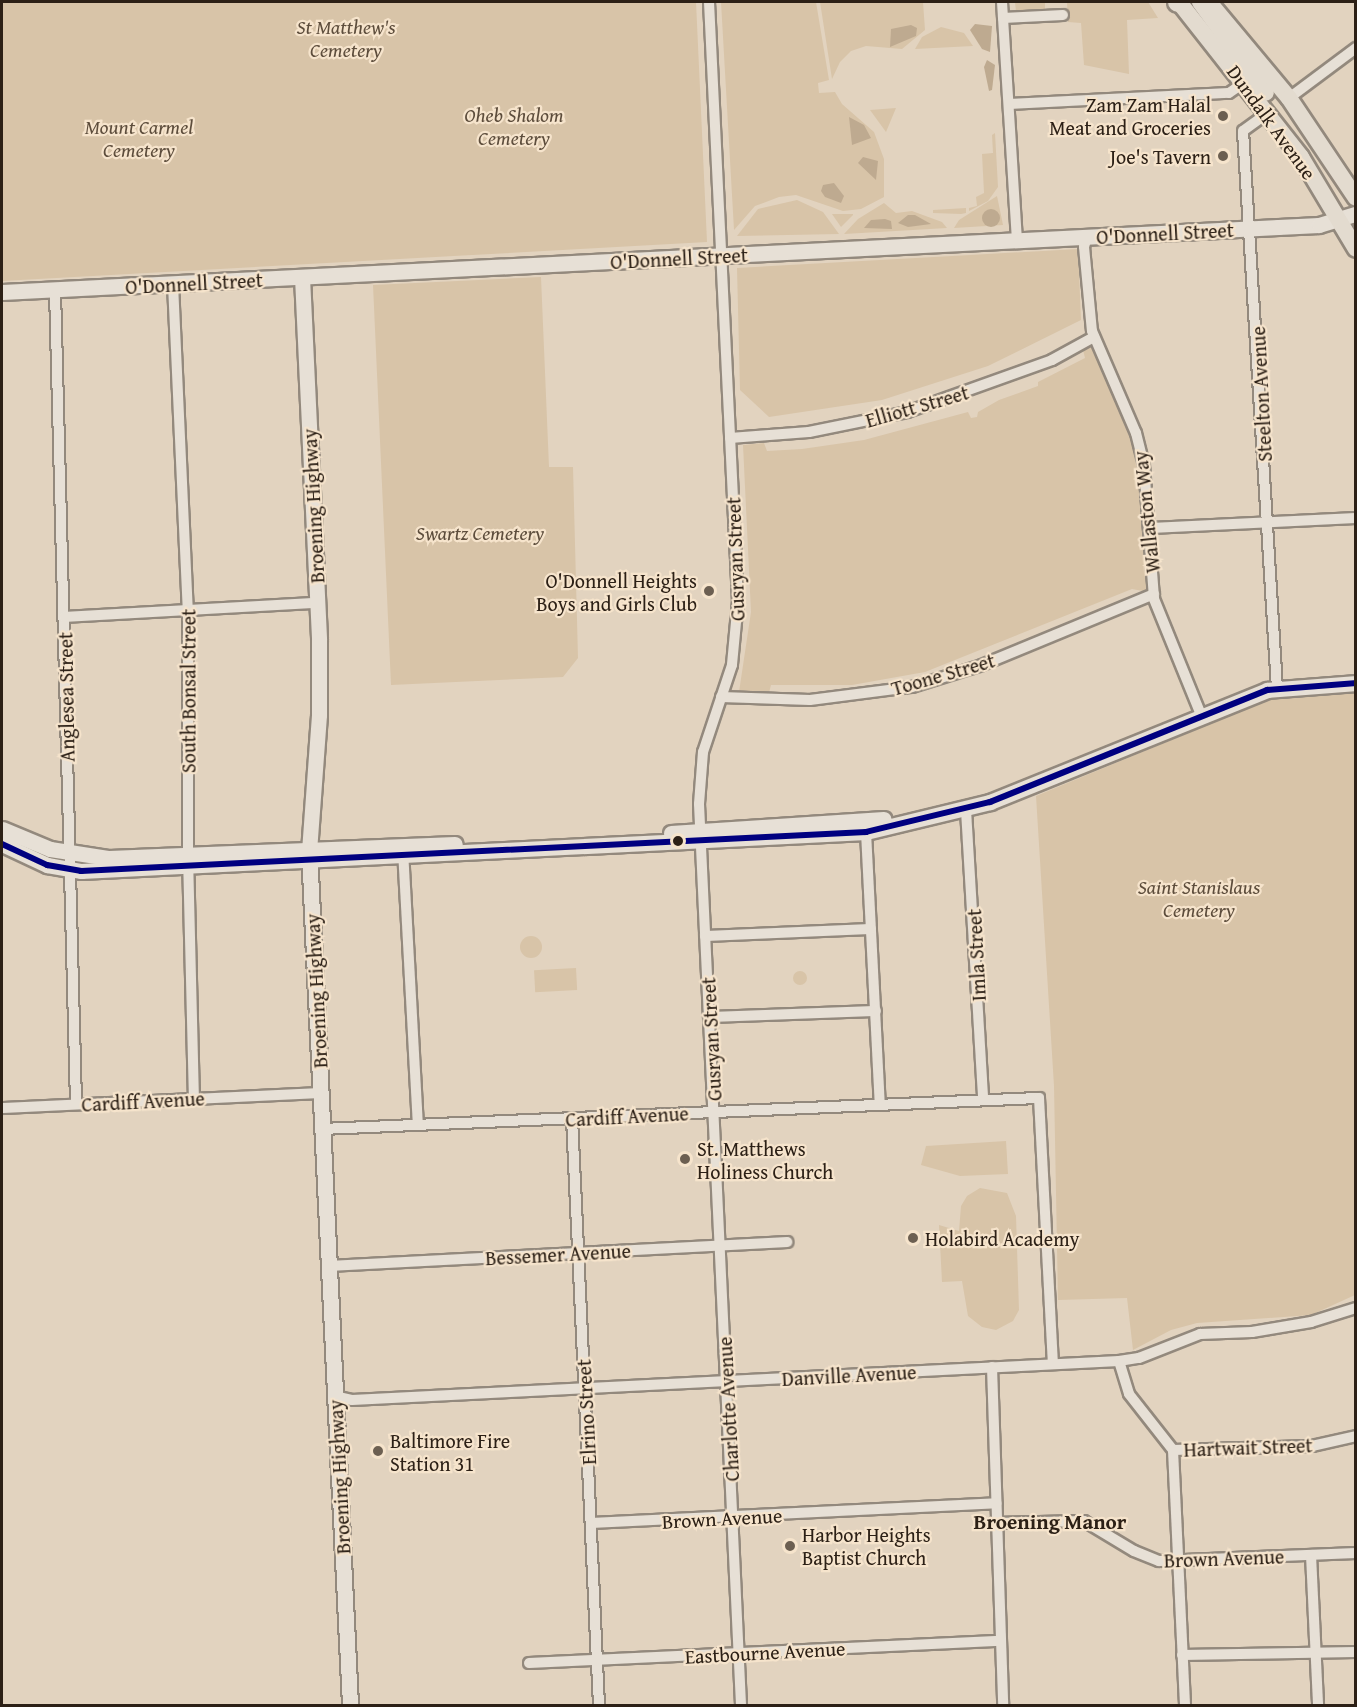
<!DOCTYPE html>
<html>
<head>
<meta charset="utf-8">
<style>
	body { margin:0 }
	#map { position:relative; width:1357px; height:1707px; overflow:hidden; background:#e2d3bf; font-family:"Gentium Book Plus",serif }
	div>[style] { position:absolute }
	.green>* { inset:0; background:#d8c4a8; transform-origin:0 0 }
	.round { border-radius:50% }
	.water>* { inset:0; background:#beaa90 }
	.roads { filter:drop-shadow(2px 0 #93897d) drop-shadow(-2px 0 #93897d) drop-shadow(0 2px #93897d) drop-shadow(0 -2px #93897d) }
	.street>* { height:10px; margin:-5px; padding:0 5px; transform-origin:5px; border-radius:5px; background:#e7e0d6 }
	.secondary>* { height:15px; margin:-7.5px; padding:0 7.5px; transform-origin:7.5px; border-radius:7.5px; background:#e7e0d6 }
	.primary>* { height:16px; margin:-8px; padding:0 8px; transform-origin:8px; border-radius:8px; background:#e3dbcf }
	.highway>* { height:20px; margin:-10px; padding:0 10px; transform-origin:10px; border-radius:10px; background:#e3dbcf }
	.bus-1>* { height:6px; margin:-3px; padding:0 3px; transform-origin:3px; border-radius:3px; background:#000080 }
	.dots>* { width:16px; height:16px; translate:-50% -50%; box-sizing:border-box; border:3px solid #f6e4cc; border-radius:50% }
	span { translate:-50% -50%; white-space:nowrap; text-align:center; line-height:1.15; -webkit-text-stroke:4.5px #f6e4cc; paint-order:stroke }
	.park-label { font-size:20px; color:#5d4d3c; font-style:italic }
	.poi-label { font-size:20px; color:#2c2016 }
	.right { translate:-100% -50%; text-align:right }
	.left { translate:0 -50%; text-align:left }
	.street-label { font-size:20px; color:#2c2016 }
	.neighbourhood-label { font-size:21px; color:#2c2016; font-weight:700 }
	.frame { position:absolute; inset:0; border:3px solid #2c2016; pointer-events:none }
</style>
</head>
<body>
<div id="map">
	<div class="green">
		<i style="clip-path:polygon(2px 2px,696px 2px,707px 242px,2px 281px)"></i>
		<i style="clip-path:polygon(721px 2px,816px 2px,829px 80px,818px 83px,819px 93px,835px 92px,842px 104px,874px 132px,884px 159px,884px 197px,861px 209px,843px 211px,796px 195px,779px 197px,755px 206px,734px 230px)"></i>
		<i style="clip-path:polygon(820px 2px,923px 2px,925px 30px,902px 49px,866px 46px,851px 51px,840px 62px,832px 79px)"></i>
		<i style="clip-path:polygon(1015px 2px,1045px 2px,1045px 10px,1016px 12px)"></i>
		<i style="clip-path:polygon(1067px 2px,1148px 2px,1158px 18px,1127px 20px,1129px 74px,1084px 65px,1081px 23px,1068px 22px)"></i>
		<i style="clip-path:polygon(941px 27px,964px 33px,973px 46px,915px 49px,922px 37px)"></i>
		<i style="clip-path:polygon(896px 108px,886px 132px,870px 110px)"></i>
		<i style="clip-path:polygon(995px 133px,998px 187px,988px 201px,969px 211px,969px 208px,977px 206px,976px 197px,984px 193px,982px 154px,993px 153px,992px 135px)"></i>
		<i style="clip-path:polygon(997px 196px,1003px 225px,954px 228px,959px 220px)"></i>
		<i style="clip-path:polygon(797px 200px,823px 212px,839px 234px,737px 236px,758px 209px)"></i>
		<i style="clip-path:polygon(884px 203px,896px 213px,912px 211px,942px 222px,947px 228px,844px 234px,858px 219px)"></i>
		<i style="clip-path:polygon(966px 208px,966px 213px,961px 214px,933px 213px,933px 210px)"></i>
		<i style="clip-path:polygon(832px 214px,853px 214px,853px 215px,841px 227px)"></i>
		<i style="clip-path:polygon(1078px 249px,1081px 320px,988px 366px,882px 400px,769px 417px,740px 390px,737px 268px)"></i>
		<i style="clip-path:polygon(541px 277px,549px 467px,573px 467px,578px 658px,563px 677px,391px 685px,373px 285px)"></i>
		<i style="clip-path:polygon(1090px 345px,1133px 440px,1144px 497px,1148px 592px,1132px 589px,925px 672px,852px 685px,771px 685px,769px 693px,739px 692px,751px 612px,743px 445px,764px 443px,767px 451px,802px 449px,864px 440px,968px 412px,971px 418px,977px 417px,978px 412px,999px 400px,1038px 386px,1038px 382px,1085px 358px,1083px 350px)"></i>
		<i style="clip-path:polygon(1355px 691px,1355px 1295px,1311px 1315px,1197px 1323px,1171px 1330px,1133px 1350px,1127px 1298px,1058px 1300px,1054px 1086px,1036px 796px,1280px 695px)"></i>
		<i class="round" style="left:520px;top:936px;width:22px;height:22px"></i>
		<i style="left:576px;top:968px;width:22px;height:42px;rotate:87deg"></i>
		<i class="round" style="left:793px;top:971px;width:14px;height:14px"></i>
		<i style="clip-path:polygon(1006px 1141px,1008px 1174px,960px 1176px,921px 1165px,926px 1146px)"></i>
		<i style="clip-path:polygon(980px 1188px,1007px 1193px,1016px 1216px,1019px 1310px,1013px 1321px,996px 1330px,982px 1327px,968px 1316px,962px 1281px,942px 1282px,939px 1225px,959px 1231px,961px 1206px,967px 1196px)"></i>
	</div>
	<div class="water">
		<i style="clip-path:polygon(975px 24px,992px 26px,990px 52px,982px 49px,970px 30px)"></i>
		<i style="clip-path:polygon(911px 25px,917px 28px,916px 36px,890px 47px,891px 29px)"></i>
		<i style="clip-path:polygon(987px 60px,995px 65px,992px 90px,989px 91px,984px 67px)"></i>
		<i style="clip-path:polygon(849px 117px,864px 125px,871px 138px,852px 145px)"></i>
		<i style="clip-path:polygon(863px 157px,878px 161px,876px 180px,858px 163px)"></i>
		<i style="clip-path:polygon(834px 183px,844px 196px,841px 203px,825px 197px,821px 191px,823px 185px)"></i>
		<i class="round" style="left:982px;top:209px;width:18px;height:18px"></i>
		<i style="clip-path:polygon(908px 215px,915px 215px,931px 224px,908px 227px,898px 223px)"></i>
		<i style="clip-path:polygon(885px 219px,891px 221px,892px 229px,864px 228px,871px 220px)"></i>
	</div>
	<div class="roads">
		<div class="street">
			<i style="left:709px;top:2px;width:600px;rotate:87.23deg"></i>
			<i style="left:738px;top:601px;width:64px;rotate:95.4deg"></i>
			<i style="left:732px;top:665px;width:92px;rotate:108.4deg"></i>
			<i style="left:703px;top:752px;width:52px;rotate:94.4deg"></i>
			<i style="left:699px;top:804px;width:903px;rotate:87.33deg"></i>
			<i style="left:1002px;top:2px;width:238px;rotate:86.4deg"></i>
			<i style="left:1003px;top:18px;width:60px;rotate:-2.9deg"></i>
			<i style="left:1289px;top:98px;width:84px;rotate:-36.7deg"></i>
			<i style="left:1009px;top:104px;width:220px;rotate:-2.9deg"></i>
			<i style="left:1229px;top:93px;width:19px;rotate:-35deg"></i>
			<i style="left:1269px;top:112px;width:32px;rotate:144deg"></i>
			<i style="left:1243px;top:131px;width:558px;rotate:86.51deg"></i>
			<i style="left:1087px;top:237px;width:10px;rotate:107deg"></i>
			<i style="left:1084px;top:247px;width:84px;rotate:84.6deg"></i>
			<i style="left:1092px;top:331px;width:111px;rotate:66.7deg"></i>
			<i style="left:1136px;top:433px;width:33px;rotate:76deg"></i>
			<i style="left:1144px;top:465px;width:134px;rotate:85.7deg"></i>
			<i style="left:1154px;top:599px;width:125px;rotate:67.9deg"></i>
			<i style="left:173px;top:284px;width:326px;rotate:87.4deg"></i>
			<i style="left:188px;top:610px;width:246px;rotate:90deg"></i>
			<i style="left:188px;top:856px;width:243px;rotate:88.6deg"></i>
			<i style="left:55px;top:290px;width:814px;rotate:88.52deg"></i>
			<i style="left:730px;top:438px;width:79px;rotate:-4.3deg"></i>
			<i style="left:809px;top:432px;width:100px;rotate:-11.5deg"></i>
			<i style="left:907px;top:412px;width:154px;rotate:-19.7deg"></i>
			<i style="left:1052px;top:360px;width:48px;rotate:-28.7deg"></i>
			<i style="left:1151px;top:528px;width:205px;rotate:-2.8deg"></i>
			<i style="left:64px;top:617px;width:253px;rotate:-3.2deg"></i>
			<i style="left:721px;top:697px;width:89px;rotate:1.9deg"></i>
			<i style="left:810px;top:700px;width:103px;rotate:-7.3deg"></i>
			<i style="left:912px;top:687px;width:73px;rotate:-17.4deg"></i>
			<i style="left:982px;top:665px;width:186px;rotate:-22.4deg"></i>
			<i style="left:966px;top:810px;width:290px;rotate:86.6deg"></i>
			<i style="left:866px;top:832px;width:273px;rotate:87.1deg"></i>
			<i style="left:403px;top:850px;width:275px;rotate:86.9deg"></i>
			<i style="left:705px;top:936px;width:166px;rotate:-2.4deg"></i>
			<i style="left:709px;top:1017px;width:167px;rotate:-2.1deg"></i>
			<i style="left:2px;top:1108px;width:319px;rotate:-2.7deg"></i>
			<i style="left:572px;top:1118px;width:589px;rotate:87.37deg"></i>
			<i style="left:322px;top:1129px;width:718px;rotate:-2.48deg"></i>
			<i style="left:1039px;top:1098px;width:266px;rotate:87deg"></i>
			<i style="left:329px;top:1266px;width:459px;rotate:-3deg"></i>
			<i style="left:1119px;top:1361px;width:34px;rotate:73deg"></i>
			<i style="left:1129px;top:1394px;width:71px;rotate:51.8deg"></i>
			<i style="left:1173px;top:1450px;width:139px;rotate:-1.6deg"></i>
			<i style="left:1312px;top:1446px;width:45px;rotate:-12.8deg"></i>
			<i style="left:992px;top:1367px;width:339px;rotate:88.1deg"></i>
			<i style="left:335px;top:1396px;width:17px;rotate:13deg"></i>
			<i style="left:352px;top:1400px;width:768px;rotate:-2.91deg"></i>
			<i style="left:1119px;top:1361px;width:20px;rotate:-9deg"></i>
			<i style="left:1139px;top:1358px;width:66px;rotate:-21.5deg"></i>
			<i style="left:1200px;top:1334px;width:52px;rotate:-2.2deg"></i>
			<i style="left:1252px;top:1332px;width:60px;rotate:-9.6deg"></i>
			<i style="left:1311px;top:1322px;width:47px;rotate:-17.3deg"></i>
			<i style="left:1173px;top:1450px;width:256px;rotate:87.3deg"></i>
			<i style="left:591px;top:1523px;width:406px;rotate:-2.8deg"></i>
			<i style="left:994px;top:1523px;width:90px;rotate:-1.3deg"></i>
			<i style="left:1084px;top:1521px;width:58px;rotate:31deg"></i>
			<i style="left:1134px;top:1551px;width:27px;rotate:22deg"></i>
			<i style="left:1159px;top:1561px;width:197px;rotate:-2.3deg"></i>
			<i style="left:1311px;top:1555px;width:151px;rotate:87.3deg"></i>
			<i style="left:1182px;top:1655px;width:174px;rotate:-1deg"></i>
			<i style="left:529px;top:1663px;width:472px;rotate:-2.7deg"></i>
		</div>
		<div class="secondary">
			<i style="left:302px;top:277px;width:363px;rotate:87.3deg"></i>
			<i style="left:319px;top:640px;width:75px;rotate:90deg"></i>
			<i style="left:319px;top:715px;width:136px;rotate:94.2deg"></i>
			<i style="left:309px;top:851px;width:856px;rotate:87.25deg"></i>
			<i style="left:2px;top:292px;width:1278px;rotate:-2.92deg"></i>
			<i style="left:1278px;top:227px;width:41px;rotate:-2.8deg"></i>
			<i style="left:1319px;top:225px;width:39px;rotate:-17deg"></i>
			<i style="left:2px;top:829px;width:52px;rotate:22.6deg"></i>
			<i style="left:50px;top:849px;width:60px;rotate:8.7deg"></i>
			<i style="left:109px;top:858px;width:346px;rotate:-2.3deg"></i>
			<i style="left:671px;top:833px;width:213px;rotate:-3.8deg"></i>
			<i style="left:2px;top:844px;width:50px;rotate:25deg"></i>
			<i style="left:47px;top:865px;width:35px;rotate:10deg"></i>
			<i style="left:81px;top:871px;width:786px;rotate:-2.84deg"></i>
			<i style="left:866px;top:832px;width:128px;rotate:-13.6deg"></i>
			<i style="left:990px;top:802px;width:299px;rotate:-22deg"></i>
			<i style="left:1267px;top:690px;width:89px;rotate:-4.5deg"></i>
		</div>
		<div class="primary">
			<i style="left:1179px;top:2px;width:197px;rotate:51.8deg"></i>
			<i style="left:1301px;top:157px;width:107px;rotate:59.1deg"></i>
			<i style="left:1200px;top:2px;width:112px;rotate:54deg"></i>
			<i style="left:1209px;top:2px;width:125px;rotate:50.2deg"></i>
			<i style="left:1289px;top:98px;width:120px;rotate:56.2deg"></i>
		</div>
		<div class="highway">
			<i style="left:1178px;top:2px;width:2px"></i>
		</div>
	</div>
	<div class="bus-1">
		<i style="left:2px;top:844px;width:50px;rotate:25deg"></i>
		<i style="left:47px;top:865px;width:35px;rotate:10deg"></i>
		<i style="left:81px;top:871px;width:786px;rotate:-2.84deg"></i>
		<i style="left:866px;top:832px;width:128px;rotate:-13.6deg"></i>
		<i style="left:990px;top:802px;width:299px;rotate:-22deg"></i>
		<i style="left:1267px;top:690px;width:89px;rotate:-4.5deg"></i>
	</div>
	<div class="dots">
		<i style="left:1223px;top:116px;background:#6c5f51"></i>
		<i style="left:1223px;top:156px;background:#6c5f51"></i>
		<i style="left:709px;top:591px;background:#6c5f51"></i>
		<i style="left:678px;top:841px;background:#2c2016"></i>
		<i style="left:685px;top:1159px;background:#6c5f51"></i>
		<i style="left:913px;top:1238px;background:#6c5f51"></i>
		<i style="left:378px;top:1451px;background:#6c5f51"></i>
		<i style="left:790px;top:1546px;background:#6c5f51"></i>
	</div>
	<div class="park-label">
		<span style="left:346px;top:38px">St Matthew's<br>Cemetery</span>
		<span style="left:514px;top:126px">Oheb Shalom<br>Cemetery</span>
		<span style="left:139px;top:138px">Mount Carmel<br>Cemetery</span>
		<span style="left:480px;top:532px">Swartz Cemetery</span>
		<span style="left:1199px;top:898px">Saint Stanislaus<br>Cemetery</span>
	</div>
	<div class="poi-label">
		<span class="right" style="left:1211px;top:116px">Zam Zam Halal<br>Meat and Groceries</span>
		<span class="right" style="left:1211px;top:156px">Joe's Tavern</span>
		<span class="right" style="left:697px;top:592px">O'Donnell Heights<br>Boys and Girls Club</span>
		<span class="left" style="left:697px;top:1160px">St. Matthews<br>Holiness Church</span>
		<span class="left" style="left:925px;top:1238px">Holabird Academy</span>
		<span class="left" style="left:390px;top:1452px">Baltimore Fire<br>Station 31</span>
		<span class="left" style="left:802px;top:1546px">Harbor Heights<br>Baptist Church</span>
	</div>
	<div class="street-label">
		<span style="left:1272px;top:122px;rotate:54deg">Dundalk Avenue</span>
		<span style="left:1165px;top:233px;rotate:-3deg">O'Donnell Street</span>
		<span style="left:679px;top:258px;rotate:-3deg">O'Donnell Street</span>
		<span style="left:194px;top:283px;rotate:-3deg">O'Donnell Street</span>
		<span style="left:1261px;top:394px;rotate:-93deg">Steelton Avenue</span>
		<span style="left:917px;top:406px;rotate:-16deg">Elliott Street</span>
		<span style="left:313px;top:506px;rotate:-93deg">Broening Highway</span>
		<span style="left:1146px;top:512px;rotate:-96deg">Wallaston Way</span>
		<span style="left:735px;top:559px;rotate:-92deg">Gusryan Street</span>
		<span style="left:943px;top:674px;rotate:-16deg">Toone Street</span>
		<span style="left:188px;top:691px;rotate:-90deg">South Bonsal Street</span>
		<span style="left:66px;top:697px;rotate:-91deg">Anglesea Street</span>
		<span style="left:976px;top:955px;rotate:-93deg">Imla Street</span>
		<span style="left:316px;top:991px;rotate:-93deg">Broening Highway</span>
		<span style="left:711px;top:1039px;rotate:-93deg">Gusryan Street</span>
		<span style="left:143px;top:1101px;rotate:-3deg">Cardiff Avenue</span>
		<span style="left:627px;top:1116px;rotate:-3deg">Cardiff Avenue</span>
		<span style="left:558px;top:1254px;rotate:-3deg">Bessemer Avenue</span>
		<span style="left:849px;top:1375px;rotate:-3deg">Danville Avenue</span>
		<span style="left:728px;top:1409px;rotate:-93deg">Charlotte Avenue</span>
		<span style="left:586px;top:1412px;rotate:-93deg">Elrino Street</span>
		<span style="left:1248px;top:1447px;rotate:-2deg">Hartwait Street</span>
		<span style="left:339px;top:1477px;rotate:-93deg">Broening Highway</span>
		<span style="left:722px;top:1518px;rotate:-3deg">Brown Avenue</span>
		<span style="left:1224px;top:1558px;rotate:-2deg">Brown Avenue</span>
		<span style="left:765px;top:1652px;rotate:-3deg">Eastbourne Avenue</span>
	</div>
	<div class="neighbourhood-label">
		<span style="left:1050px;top:1522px">Broening Manor</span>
	</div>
	<div class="frame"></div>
</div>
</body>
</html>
